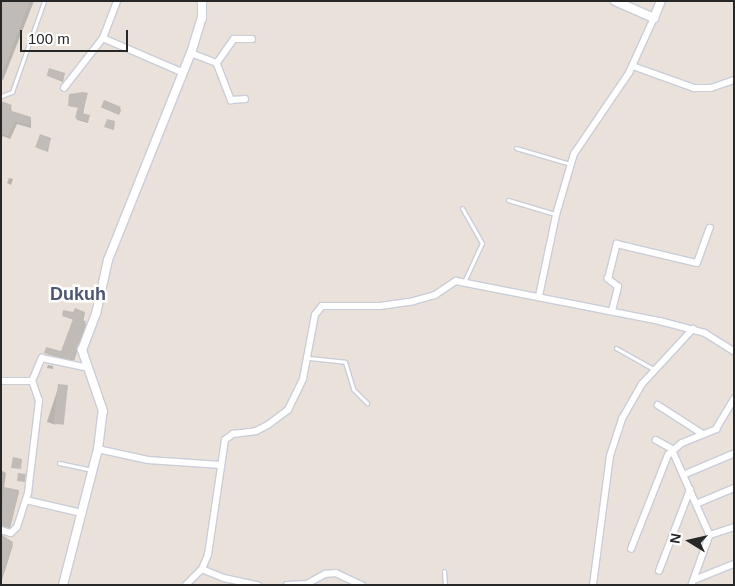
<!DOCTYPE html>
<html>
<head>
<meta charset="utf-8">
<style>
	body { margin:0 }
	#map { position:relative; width:735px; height:586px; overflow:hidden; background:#e9e1da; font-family:Helvetica,sans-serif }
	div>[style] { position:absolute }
	.shadow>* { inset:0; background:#0003; transform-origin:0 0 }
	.building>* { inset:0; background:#c1bbb7; transform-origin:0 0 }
	.roads { filter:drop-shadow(1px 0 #c9cdd8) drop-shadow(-1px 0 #c9cdd8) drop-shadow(0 1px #c9cdd8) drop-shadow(0 -1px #c9cdd8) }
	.lane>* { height:3px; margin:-1.5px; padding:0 1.5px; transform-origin:1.5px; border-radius:1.5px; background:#fff }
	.street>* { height:5.5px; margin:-2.75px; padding:0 2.75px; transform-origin:2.75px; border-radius:2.75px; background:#fff }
	.secondary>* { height:8px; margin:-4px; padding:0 4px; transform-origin:4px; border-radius:4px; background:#fff }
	span { translate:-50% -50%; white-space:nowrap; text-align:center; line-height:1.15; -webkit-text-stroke:5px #fff; paint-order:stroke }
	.quarter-label { font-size:18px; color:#4d5773; font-weight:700 }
	.frame { position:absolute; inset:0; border:2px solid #272727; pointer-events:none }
	.north { position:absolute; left:665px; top:516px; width:50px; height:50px; -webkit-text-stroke:4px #fff; paint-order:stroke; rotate:280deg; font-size:14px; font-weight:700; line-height:20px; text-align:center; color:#272727 }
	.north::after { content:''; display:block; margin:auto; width:18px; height:22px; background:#272727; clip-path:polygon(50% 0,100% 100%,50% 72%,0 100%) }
	.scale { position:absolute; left:20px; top:30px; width:108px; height:22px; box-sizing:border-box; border:2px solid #272727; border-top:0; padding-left:6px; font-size:15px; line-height:18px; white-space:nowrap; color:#272727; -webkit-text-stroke:4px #fff; paint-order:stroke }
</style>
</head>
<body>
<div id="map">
	<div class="shadow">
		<i style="clip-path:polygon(1px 1px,34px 1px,3px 80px,1px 79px)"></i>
		<i style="clip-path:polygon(64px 74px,63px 82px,48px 76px)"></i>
		<i style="clip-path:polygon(87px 95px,83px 114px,89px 116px,88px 123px,77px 120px,79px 108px,69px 106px)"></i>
		<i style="clip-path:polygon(1px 102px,11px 106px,12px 113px,31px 118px,31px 128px,17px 124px,10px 139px,3px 136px,1px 140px)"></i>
		<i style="clip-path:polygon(102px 107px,120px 108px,121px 110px,119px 115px)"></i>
		<i style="clip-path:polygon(50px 140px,48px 152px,38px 148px,37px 147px)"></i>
		<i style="clip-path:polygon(9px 178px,13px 179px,11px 185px,7px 183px)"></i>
		<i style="clip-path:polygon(74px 313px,85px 313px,83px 322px,86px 324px,74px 361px,46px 354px,62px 353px,74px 320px,63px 316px)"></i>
		<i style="clip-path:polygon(48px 365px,53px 366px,53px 369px,47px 368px)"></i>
		<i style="left:59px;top:385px;width:9px;height:39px;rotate:18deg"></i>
		<i style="clip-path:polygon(1px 470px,6px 473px,4px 488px,19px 492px,10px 528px,1px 526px)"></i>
		<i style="clip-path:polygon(1px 535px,13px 545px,1px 583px)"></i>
	</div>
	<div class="building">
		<i style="clip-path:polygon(1px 1px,30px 1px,2px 75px,1px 75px)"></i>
		<i style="left:49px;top:68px;width:17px;height:8px;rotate:17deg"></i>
		<i style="clip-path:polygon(83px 92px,88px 93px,82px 113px,90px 115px,88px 122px,75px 118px,78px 107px,68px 106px,69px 94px)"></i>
		<i style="left:104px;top:100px;width:18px;height:8px;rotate:22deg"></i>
		<i style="clip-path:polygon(1px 101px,12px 105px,9px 110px,31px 117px,29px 125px,15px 121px,8px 136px,1px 133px)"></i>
		<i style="clip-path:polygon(107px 119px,115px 121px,114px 130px,104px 127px)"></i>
		<i style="left:40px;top:134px;width:12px;height:14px;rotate:20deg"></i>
		<i style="clip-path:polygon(75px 308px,85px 312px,82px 320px,86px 321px,74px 360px,44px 353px,46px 347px,61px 351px,73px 319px,62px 316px,63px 310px,73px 312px)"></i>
		<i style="left:58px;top:384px;width:10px;height:40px;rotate:6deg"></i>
		<i style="clip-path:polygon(13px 457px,22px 459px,21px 469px,11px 468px)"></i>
		<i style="left:18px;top:473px;width:8px;height:8px;rotate:7deg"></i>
		<i style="clip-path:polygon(4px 487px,19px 490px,9px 528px,1px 525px)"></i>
		<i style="clip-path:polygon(2px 535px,13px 542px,3px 575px,1px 575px)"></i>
	</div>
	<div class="roads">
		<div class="lane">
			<i style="left:1px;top:96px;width:12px;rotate:-20deg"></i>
			<i style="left:12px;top:92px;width:96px;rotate:-70.6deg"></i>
			<i style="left:516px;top:148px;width:56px;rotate:16.5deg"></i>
			<i style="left:508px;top:200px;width:49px;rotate:16.6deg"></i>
			<i style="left:462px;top:208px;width:40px;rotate:60.3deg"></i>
			<i style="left:482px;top:243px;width:43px;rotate:114.8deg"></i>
			<i style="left:616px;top:348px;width:45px;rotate:29.4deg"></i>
			<i style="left:309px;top:358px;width:36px;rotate:6deg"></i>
			<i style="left:345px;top:362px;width:28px;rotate:73deg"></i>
			<i style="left:353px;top:389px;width:20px;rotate:45deg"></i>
			<i style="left:59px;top:463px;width:35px;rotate:12deg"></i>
			<i style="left:444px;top:571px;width:14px;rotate:86deg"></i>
		</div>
		<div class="street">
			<i style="left:103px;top:38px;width:86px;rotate:23.3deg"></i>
			<i style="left:191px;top:53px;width:28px;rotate:21deg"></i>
			<i style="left:217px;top:63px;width:40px;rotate:69deg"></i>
			<i style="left:231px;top:100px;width:14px;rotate:-4deg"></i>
			<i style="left:217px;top:63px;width:29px;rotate:-55deg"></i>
			<i style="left:234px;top:39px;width:18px"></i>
			<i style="left:633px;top:66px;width:65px;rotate:19.8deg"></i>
			<i style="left:694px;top:88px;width:17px"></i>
			<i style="left:711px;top:88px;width:24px;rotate:-19deg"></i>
			<i style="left:64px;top:88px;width:63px;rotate:-52deg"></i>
			<i style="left:103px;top:38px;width:40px;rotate:-69deg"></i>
			<i style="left:539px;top:296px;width:83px;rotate:-78.1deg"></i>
			<i style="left:556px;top:215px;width:64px;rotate:-73.6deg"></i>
			<i style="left:574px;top:154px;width:98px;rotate:-55.8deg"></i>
			<i style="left:629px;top:73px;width:60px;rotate:-65.6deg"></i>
			<i style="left:612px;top:311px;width:25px;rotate:-76deg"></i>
			<i style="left:618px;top:287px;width:13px;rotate:-141deg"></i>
			<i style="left:608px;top:279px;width:36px;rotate:-76deg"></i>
			<i style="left:617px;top:244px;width:82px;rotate:13.4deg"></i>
			<i style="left:697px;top:263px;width:37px;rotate:-70deg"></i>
			<i style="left:1px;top:381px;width:31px"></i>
			<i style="left:32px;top:381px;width:25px;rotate:-67deg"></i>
			<i style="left:42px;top:358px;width:48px;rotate:12deg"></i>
			<i style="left:658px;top:405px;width:54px;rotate:32.8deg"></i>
			<i style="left:656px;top:440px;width:18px;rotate:29deg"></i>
			<i style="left:672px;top:449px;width:94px;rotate:66.2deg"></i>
			<i style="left:710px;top:535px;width:53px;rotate:109.8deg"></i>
			<i style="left:98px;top:449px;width:51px;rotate:12.4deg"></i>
			<i style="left:148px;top:460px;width:73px;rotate:3.9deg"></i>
			<i style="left:683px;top:475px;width:54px;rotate:-22.8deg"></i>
			<i style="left:26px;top:500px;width:57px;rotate:13.1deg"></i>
			<i style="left:696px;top:504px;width:41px;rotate:-22.8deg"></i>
			<i style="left:1px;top:530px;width:10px;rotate:17deg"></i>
			<i style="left:11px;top:533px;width:8px;rotate:-45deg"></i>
			<i style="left:17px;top:527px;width:36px;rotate:-72deg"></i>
			<i style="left:28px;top:493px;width:93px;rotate:-83.2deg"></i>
			<i style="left:39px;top:401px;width:21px;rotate:-109deg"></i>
			<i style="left:710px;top:535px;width:25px;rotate:-18deg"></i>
			<i style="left:631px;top:549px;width:101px;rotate:-68.5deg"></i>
			<i style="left:668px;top:455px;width:18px;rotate:-41deg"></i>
			<i style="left:682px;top:443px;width:37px;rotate:-22deg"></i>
			<i style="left:716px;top:429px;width:35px;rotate:-59deg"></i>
			<i style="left:202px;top:569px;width:15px;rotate:-67deg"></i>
			<i style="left:208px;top:555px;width:116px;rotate:-81.6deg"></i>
			<i style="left:225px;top:440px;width:10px;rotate:-37deg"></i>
			<i style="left:233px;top:434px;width:23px;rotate:-7deg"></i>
			<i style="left:256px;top:431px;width:13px;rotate:-27deg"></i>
			<i style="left:268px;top:425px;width:25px;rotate:-37deg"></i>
			<i style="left:288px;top:410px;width:34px;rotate:-64deg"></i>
			<i style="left:303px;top:379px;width:65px;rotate:-79.4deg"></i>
			<i style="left:315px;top:315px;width:11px;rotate:-52deg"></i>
			<i style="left:322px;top:306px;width:58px"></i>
			<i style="left:380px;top:306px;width:34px;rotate:-8deg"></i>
			<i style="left:414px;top:301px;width:22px;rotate:-16deg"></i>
			<i style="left:435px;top:295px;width:25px;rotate:-34deg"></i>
			<i style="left:456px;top:281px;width:208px;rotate:11.1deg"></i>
			<i style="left:660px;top:321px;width:47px;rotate:14.9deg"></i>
			<i style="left:705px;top:333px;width:34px;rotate:32deg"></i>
			<i style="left:659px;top:571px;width:87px;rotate:-69.1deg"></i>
			<i style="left:694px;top:580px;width:43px;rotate:-21.8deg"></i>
			<i style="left:186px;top:585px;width:23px;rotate:-45deg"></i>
			<i style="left:202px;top:569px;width:24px;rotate:22deg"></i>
			<i style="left:224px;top:578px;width:35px;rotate:12deg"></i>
			<i style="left:287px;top:585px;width:20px;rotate:-3deg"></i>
			<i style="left:307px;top:584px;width:21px;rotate:-29deg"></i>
			<i style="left:325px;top:574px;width:11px;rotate:-5deg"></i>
			<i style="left:336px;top:573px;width:29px;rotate:25deg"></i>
			<i style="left:593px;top:585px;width:130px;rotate:-82.5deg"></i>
			<i style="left:610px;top:456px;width:39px;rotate:-72deg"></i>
			<i style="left:622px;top:419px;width:40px;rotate:-60.3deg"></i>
			<i style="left:642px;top:384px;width:75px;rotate:-47.2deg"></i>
		</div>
		<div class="secondary">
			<i style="left:615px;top:1px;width:43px;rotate:23.6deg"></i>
			<i style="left:654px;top:18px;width:18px;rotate:-68deg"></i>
			<i style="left:63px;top:585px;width:140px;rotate:-75.6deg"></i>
			<i style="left:98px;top:449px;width:38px;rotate:-83deg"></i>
			<i style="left:103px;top:411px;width:65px;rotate:-109deg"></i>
			<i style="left:82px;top:350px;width:39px;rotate:-69deg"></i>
			<i style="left:96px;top:314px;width:55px;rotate:-77.5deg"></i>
			<i style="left:108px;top:260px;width:223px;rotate:-68.2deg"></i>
			<i style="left:191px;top:53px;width:37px;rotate:-73deg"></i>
			<i style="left:202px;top:18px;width:17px;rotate:-90deg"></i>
		</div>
	</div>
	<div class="quarter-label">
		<span style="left:78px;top:294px">Dukuh</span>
	</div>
	<div class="frame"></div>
	<div class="north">N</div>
	<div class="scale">100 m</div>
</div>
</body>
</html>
